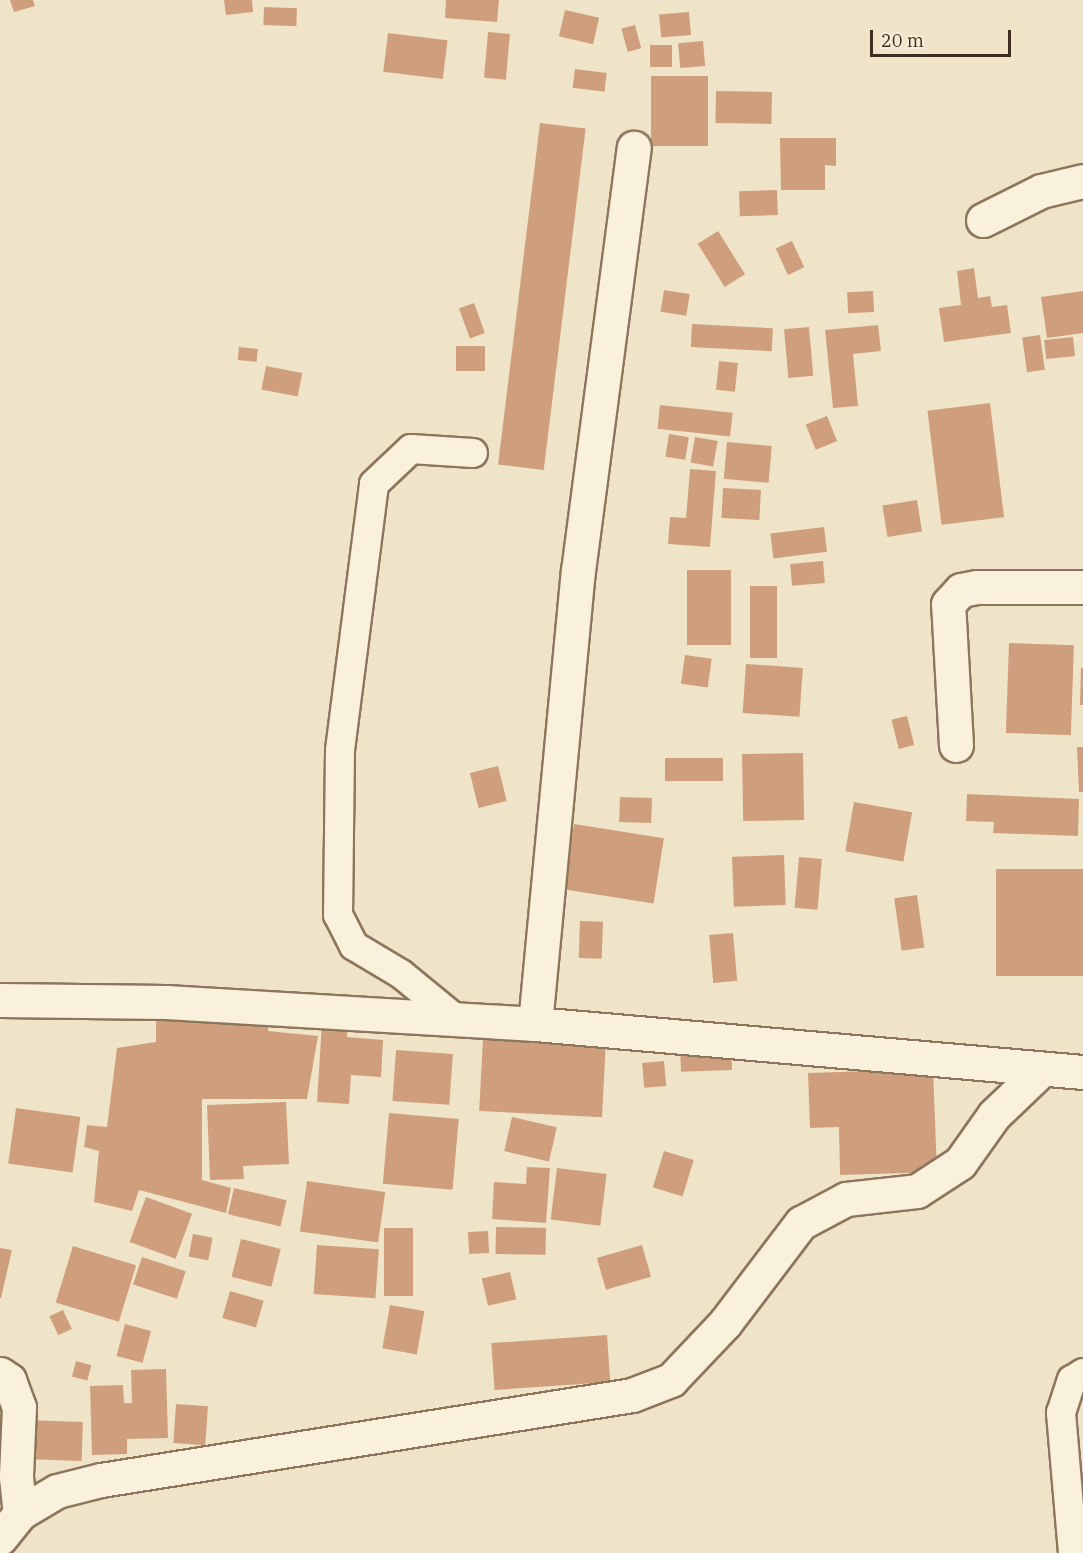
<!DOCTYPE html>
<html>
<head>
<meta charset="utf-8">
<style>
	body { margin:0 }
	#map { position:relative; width:1083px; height:1553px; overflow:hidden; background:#f0e4c8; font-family:"IBM Plex Serif",serif }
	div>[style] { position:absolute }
	.building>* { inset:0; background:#cf9f7d; transform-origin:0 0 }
	.roads { filter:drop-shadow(2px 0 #8d765c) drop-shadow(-2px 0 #8d765c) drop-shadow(0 2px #8d765c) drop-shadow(0 -2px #8d765c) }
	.service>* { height:28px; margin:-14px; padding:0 14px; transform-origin:14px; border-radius:14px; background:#faf1dc }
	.minor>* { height:33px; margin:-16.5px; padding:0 16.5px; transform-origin:16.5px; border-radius:16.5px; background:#faf1dc }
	span { translate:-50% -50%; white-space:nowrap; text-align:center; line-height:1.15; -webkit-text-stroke:4.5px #f7eed8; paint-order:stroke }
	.scale { position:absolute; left:870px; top:30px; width:141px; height:27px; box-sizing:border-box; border:3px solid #3d2e20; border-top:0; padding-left:8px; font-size:18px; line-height:21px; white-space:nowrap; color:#3d2e20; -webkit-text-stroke:4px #f7eed8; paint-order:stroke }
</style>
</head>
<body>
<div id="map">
	<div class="building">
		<i style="clip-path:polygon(10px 0,33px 0,35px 6px,14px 12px)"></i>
		<i style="clip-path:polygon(224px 0,252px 0,253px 12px,226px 15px)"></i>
		<i style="clip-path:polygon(446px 0,499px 0,497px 22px,445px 18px)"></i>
		<i style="left:264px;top:7px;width:33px;height:18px;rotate:2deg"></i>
		<i style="left:565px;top:10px;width:35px;height:27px;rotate:13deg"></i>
		<i style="left:689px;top:12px;width:23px;height:30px;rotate:85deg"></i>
		<i style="left:635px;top:25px;width:24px;height:14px;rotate:75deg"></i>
		<i style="left:488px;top:32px;width:22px;height:46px;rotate:5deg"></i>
		<i style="left:388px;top:33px;width:60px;height:39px;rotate:7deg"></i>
		<i style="left:703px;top:41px;width:25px;height:25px;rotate:85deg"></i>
		<i style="left:650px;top:45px;width:22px;height:22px"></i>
		<i style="left:575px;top:69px;width:32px;height:19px;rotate:7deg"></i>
		<i style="left:651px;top:76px;width:57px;height:70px"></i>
		<i style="left:716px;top:91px;width:56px;height:32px;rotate:1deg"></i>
		<i style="left:540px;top:123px;width:46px;height:344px;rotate:7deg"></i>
		<i style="clip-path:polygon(780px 138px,836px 138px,836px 166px,825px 165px,825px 190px,781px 190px)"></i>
		<i style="left:777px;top:190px;width:25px;height:38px;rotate:88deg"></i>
		<i style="left:718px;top:231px;width:51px;height:24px;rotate:58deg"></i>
		<i style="left:792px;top:241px;width:29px;height:18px;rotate:65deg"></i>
		<i style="clip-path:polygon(974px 268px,978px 298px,990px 296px,992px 307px,1007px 305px,1011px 333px,944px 342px,939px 308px,961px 305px,957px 271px)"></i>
		<i style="left:664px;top:290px;width:26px;height:22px;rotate:9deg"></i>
		<i style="left:873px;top:291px;width:21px;height:26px;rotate:87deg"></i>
		<i style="clip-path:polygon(1083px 291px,1083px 333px,1047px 338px,1041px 297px)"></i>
		<i style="left:474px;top:303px;width:32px;height:16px;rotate:70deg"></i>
		<i style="left:692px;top:324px;width:81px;height:23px;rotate:3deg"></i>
		<i style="clip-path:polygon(878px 325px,881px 351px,853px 354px,858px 406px,833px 408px,825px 330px)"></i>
		<i style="left:809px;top:327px;width:49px;height:25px;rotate:85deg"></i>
		<i style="left:1040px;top:335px;width:35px;height:18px;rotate:82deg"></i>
		<i style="left:1073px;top:337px;width:19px;height:29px;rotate:84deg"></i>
		<i style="left:456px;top:346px;width:29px;height:25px"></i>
		<i style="left:239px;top:347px;width:19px;height:13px;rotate:6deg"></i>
		<i style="left:719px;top:361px;width:19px;height:29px;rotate:6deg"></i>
		<i style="left:266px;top:366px;width:37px;height:24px;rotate:11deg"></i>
		<i style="left:990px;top:403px;width:115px;height:63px;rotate:83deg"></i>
		<i style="left:660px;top:405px;width:73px;height:24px;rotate:6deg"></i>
		<i style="left:827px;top:416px;width:27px;height:23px;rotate:68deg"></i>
		<i style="left:669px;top:434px;width:20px;height:23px;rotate:9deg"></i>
		<i style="left:695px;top:437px;width:23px;height:26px;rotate:10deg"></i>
		<i style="left:727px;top:442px;width:45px;height:37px;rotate:5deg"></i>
		<i style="clip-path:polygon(690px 469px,716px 471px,710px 547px,668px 544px,670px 517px,686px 518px)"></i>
		<i style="left:723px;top:488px;width:38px;height:30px;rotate:3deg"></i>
		<i style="left:917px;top:500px;width:32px;height:35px;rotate:81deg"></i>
		<i style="left:824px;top:527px;width:25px;height:54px;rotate:83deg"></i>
		<i style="left:823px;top:561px;width:22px;height:33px;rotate:85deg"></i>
		<i style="left:687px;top:570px;width:44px;height:75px"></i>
		<i style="left:750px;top:586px;width:27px;height:72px"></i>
		<i style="left:1009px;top:643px;width:65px;height:90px;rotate:2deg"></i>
		<i style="left:685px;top:655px;width:27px;height:29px;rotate:8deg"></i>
		<i style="left:746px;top:664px;width:57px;height:49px;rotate:4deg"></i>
		<i style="clip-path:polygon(1081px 668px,1083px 668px,1083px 705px,1080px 705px)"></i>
		<i style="left:907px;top:716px;width:30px;height:16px;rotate:76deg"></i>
		<i style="clip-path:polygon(1077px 747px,1083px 747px,1083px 792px,1079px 792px)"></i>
		<i style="left:803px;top:753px;width:67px;height:61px;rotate:89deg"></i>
		<i style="left:665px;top:758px;width:58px;height:23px"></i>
		<i style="left:498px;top:766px;width:36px;height:29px;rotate:76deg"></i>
		<i style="clip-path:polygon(967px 794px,1079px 799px,1078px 836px,993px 833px,994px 822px,966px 821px)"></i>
		<i style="left:620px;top:797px;width:32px;height:25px;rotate:2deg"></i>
		<i style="left:854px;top:802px;width:59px;height:50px;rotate:10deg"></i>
		<i style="left:574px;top:824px;width:91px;height:66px;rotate:9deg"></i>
		<i style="left:784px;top:855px;width:50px;height:52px;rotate:88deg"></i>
		<i style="left:799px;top:857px;width:23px;height:51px;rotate:5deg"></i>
		<i style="left:996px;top:869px;width:87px;height:107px"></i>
		<i style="left:917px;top:895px;width:53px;height:23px;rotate:82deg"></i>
		<i style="left:580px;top:921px;width:23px;height:37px;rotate:2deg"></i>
		<i style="left:733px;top:933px;width:48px;height:24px;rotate:85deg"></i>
		<i style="clip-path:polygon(156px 1013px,268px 1015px,268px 1031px,318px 1036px,307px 1099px,202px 1099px,202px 1180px,231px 1188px,226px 1213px,139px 1190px,132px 1211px,94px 1202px,99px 1151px,84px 1147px,87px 1125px,107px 1127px,117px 1048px,156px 1042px)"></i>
		<i style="clip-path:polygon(322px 1023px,348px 1024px,347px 1037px,383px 1040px,381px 1077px,351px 1075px,349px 1104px,317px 1102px)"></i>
		<i style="left:483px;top:1038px;width:123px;height:73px;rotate:3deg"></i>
		<i style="left:731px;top:1043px;width:27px;height:51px;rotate:88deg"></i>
		<i style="left:396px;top:1050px;width:57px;height:51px;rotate:4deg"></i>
		<i style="left:664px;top:1061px;width:25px;height:22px;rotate:85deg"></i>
		<i style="clip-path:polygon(933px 1069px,937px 1172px,840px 1175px,839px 1127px,810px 1128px,808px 1073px)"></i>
		<i style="clip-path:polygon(286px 1102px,289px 1164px,243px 1166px,244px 1179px,210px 1180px,207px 1105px)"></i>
		<i style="left:16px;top:1108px;width:65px;height:56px;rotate:8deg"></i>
		<i style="left:389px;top:1113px;width:70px;height:71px;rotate:5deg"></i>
		<i style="left:512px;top:1117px;width:46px;height:35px;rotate:13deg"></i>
		<i style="left:664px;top:1151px;width:31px;height:38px;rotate:17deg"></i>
		<i style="clip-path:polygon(527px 1167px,550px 1168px,546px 1223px,492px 1219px,494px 1182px,526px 1184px)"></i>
		<i style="left:557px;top:1168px;width:50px;height:52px;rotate:7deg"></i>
		<i style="left:307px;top:1181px;width:79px;height:51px;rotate:8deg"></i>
		<i style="left:234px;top:1188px;width:54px;height:27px;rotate:13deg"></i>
		<i style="left:146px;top:1197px;width:49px;height:48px;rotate:20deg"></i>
		<i style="left:496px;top:1227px;width:50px;height:27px;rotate:1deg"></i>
		<i style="left:384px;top:1228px;width:29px;height:68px"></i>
		<i style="left:488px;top:1231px;width:22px;height:20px;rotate:87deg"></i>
		<i style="left:193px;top:1234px;width:20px;height:23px;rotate:11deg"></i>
		<i style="left:241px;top:1239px;width:41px;height:39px;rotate:14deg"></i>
		<i style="left:317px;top:1245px;width:62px;height:49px;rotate:4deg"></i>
		<i style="left:642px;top:1245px;width:33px;height:47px;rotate:74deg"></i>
		<i style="left:73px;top:1246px;width:66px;height:59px;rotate:17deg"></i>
		<i style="clip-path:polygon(0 1248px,12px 1250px,1px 1298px,0 1298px)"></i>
		<i style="left:142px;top:1257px;width:46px;height:29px;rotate:18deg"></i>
		<i style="left:510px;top:1272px;width:28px;height:29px;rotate:77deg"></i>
		<i style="left:230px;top:1291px;width:35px;height:28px;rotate:16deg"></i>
		<i style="left:390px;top:1305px;width:35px;height:44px;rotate:10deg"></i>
		<i style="left:63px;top:1310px;width:21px;height:15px;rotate:65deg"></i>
		<i style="left:125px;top:1324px;width:27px;height:33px;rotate:15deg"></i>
		<i style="left:607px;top:1335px;width:47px;height:116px;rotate:86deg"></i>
		<i style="left:76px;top:1361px;width:16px;height:16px;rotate:15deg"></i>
		<i style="clip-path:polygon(166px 1369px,168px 1438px,127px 1439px,127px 1454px,92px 1455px,90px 1386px,123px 1385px,124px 1403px,132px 1403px,131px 1370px)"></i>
		<i style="left:176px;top:1404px;width:32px;height:39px;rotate:4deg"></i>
		<i style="left:25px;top:1420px;width:58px;height:39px;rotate:2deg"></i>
	</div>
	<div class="roads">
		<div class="service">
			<i style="left:456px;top:1019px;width:71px;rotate:-140.7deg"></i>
			<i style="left:401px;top:974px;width:55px;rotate:-149.2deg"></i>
			<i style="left:354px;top:946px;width:35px;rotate:-117deg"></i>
			<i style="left:338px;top:915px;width:165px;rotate:-89.3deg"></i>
			<i style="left:340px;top:750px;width:268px;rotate:-82.7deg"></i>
			<i style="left:374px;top:484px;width:51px;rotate:-43.4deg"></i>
			<i style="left:411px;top:449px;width:62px;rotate:3.7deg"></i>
			<i style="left:1073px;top:1553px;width:141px;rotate:-94.9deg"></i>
			<i style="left:1061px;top:1413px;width:35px;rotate:-72deg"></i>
			<i style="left:1072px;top:1380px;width:13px;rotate:-32deg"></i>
		</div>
		<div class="minor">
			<i style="left:983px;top:220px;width:65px;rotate:-26.6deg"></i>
			<i style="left:1041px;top:191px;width:43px;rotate:-13.4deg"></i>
			<i style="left:956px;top:745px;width:141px;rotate:-93.2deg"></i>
			<i style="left:948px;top:604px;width:19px;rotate:-47deg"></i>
			<i style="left:961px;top:590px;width:16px;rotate:-11deg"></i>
			<i style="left:977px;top:587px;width:106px"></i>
			<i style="left:0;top:1000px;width:166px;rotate:0.7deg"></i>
			<i style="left:166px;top:1002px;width:370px;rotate:3.4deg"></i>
			<i style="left:535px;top:1024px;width:550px;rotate:5.01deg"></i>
			<i style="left:535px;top:1024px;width:455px;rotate:-84.6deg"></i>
			<i style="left:578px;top:571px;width:427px;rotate:-82.5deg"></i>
			<i style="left:0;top:1374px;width:11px;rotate:34deg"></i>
			<i style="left:9px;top:1380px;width:29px;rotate:70deg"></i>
			<i style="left:19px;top:1407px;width:70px;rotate:92.5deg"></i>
			<i style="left:16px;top:1477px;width:36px;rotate:84deg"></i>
			<i style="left:0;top:1538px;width:32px;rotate:-51deg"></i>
			<i style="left:20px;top:1513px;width:43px;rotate:-30.7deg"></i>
			<i style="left:57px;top:1491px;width:45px;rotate:-14deg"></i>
			<i style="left:101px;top:1480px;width:538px;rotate:-9.09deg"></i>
			<i style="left:632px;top:1395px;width:42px;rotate:-21deg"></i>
			<i style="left:671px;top:1380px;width:79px;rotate:-46.5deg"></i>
			<i style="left:725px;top:1323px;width:126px;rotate:-52.8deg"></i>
			<i style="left:801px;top:1223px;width:51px;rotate:-28.1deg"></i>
			<i style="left:846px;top:1199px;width:71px;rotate:-6.4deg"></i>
			<i style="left:917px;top:1191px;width:51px;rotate:-33.1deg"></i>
			<i style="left:960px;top:1163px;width:59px;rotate:-54.7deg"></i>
			<i style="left:994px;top:1115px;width:64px;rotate:-43.7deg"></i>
		</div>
	</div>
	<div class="scale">20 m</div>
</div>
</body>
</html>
